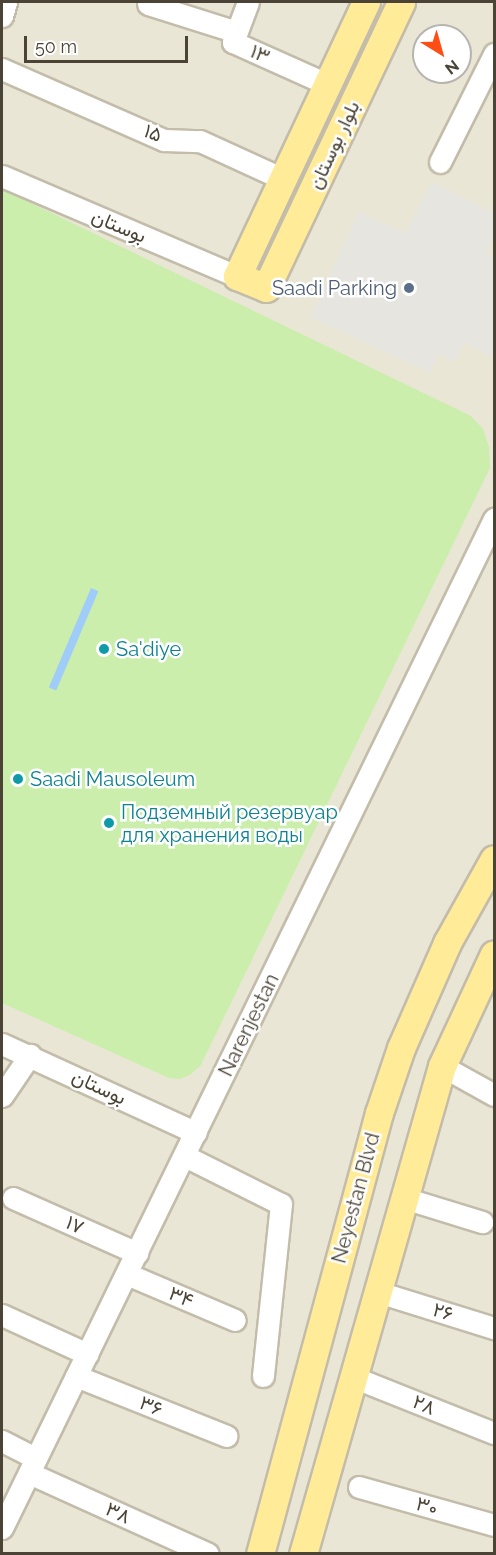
<!DOCTYPE html>
<html>
<head>
<meta charset="utf-8">
<style>
	body { margin:0 }
	#map { position:relative; width:496px; height:1555px; overflow:hidden; background:#f6f3e8; font-family:Raleway,Vazirmatn,sans-serif }
	div>[style] { position:absolute }
	.residential>* { inset:0; background:#eae6d6 }
	.green>* { inset:0; background:#cbeead }
	.parking>* { inset:0; background:#e7e5e0 }
	.water>* { inset:0; background:#9fccf9; transform-origin:0 0 }
	.roads { filter:drop-shadow(2px 0 #c3bcaa) drop-shadow(-2px 0 #c3bcaa) drop-shadow(0 2px #c3bcaa) drop-shadow(0 -2px #c3bcaa) }
	.minor>* { height:21px; margin:-10.5px; padding:0 10.5px; transform-origin:10.5px; border-radius:10.5px; background:#fff }
	.major>* { height:27px; margin:-13.5px; padding:0 13.5px; transform-origin:13.5px; border-radius:13.5px; background:#ffeb98 }
	.dots>* { width:16px; height:16px; translate:-50% -50%; box-sizing:border-box; border:3px solid #fff; border-radius:50% }
	span { translate:-50% -50%; white-space:nowrap; text-align:center; line-height:1.15; -webkit-text-stroke:5px #fff; paint-order:stroke }
	.street-label { font-size:20px; color:#4b4436 }
	.service-label { font-size:20px; color:#4e5e75 }
	.right { translate:-100% -50%; text-align:right }
	.culture-label { font-size:20px; color:#0d838f }
	.left { translate:0 -50%; text-align:left }
	.frame { position:absolute; inset:0; border:3px solid #4b4436; pointer-events:none }
	.north { position:absolute; left:412px; top:24px; width:60px; height:60px; box-sizing:border-box; background:#fff; border:2px solid #b7b4af; border-radius:50%; rotate:143deg; font-size:16px; font-weight:700; line-height:24px; text-align:center; color:#4b4436 }
	.north::after { content:''; display:block; margin:auto; width:21px; height:27px; background:#ff4d16; clip-path:polygon(50% 0,100% 100%,50% 72%,0 100%) }
	.scale { position:absolute; left:24px; top:36px; width:164px; height:27px; box-sizing:border-box; border:3px solid #4b4436; border-top:0; padding-left:8px; font-size:18px; line-height:21px; white-space:nowrap; color:#4b4436; -webkit-text-stroke:4px #fff; paint-order:stroke }
</style>
</head>
<body>
<div id="map">
	<div class="residential">
		<i style="clip-path:polygon(evenodd,2px 2px,494px 2px,494px 1553px,2px 1553px,2px 2px,424px 36px,460px 36px,460px 72px,424px 72px,424px 36px)"></i>
	</div>
	<div class="green">
		<i style="clip-path:polygon(2px 189px,471px 416px,483px 429px,489px 447px,490px 468px,201px 1065px,190px 1075px,180px 1079px,169px 1078px,2px 1003px)"></i>
	</div>
	<div class="parking">
		<i style="clip-path:polygon(432px 182px,494px 213px,494px 235px,485px 253px,494px 258px,494px 358px,464px 342px,455px 361px,439px 354px,431px 373px,310px 317px,359px 212px,406px 233px)"></i>
	</div>
	<div class="water">
		<i style="left:91px;top:588px;width:8px;height:108px;rotate:23deg"></i>
	</div>
	<div class="roads">
		<div class="minor">
			<i style="left:248px;top:2px;width:43px;rotate:110.6deg"></i>
			<i style="left:233px;top:42px;width:103px;rotate:24.1deg"></i>
			<i style="left:148px;top:4px;width:93px;rotate:17.5deg"></i>
			<i style="left:2px;top:16px;width:15px;rotate:-74deg"></i>
			<i style="left:2px;top:69px;width:177px;rotate:23.7deg"></i>
			<i style="left:164px;top:140px;width:36px;rotate:2deg"></i>
			<i style="left:200px;top:141px;width:91px;rotate:24.6deg"></i>
			<i style="left:440px;top:162px;width:121px;rotate:-63.4deg"></i>
			<i style="left:2px;top:176px;width:255px;rotate:23.1deg"></i>
			<i style="left:2px;top:1044px;width:213px;rotate:24.6deg"></i>
			<i style="left:442px;top:1066px;width:60px;rotate:29.1deg"></i>
			<i style="left:2px;top:1096px;width:50px;rotate:-55.7deg"></i>
			<i style="left:185px;top:1156px;width:107px;rotate:26.6deg"></i>
			<i style="left:281px;top:1204px;width:173px;rotate:96deg"></i>
			<i style="left:13px;top:1198px;width:136px;rotate:23.9deg"></i>
			<i style="left:404px;top:1198px;width:82px;rotate:17.1deg"></i>
			<i style="left:127px;top:1274px;width:117px;rotate:23.1deg"></i>
			<i style="left:391px;top:1296px;width:108px;rotate:17.3deg"></i>
			<i style="left:2px;top:1315px;width:94px;rotate:24.6deg"></i>
			<i style="left:76px;top:1376px;width:162px;rotate:21.7deg"></i>
			<i style="left:353px;top:1377px;width:152px;rotate:21.7deg"></i>
			<i style="left:2px;top:1441px;width:38px;rotate:27deg"></i>
			<i style="left:29px;top:1473px;width:196px;rotate:24.3deg"></i>
			<i style="left:359px;top:1487px;width:140px;rotate:15.7deg"></i>
			<i style="left:2px;top:1528px;width:1123px;rotate:-64.01deg"></i>
		</div>
		<div class="major">
			<i style="left:366px;top:2px;width:303px;rotate:115.2deg"></i>
			<i style="left:237px;top:276px;width:31px;rotate:22deg"></i>
			<i style="left:266px;top:288px;width:316px;rotate:-64.7deg"></i>
			<i style="left:260px;top:1554px;width:457px;rotate:-74.9deg"></i>
			<i style="left:379px;top:1113px;width:69px;rotate:-71.3deg"></i>
			<i style="left:401px;top:1048px;width:115px;rotate:-66.3deg"></i>
			<i style="left:447px;top:943px;width:96px;rotate:-60.8deg"></i>
			<i style="left:303px;top:1554px;width:507px;rotate:-74.1deg"></i>
			<i style="left:442px;top:1066px;width:123px;rotate:-65.1deg"></i>
		</div>
	</div>
	<div class="dots">
		<i style="left:409px;top:288px;background:#5c6f8a"></i>
		<i style="left:104px;top:649px;background:#0f9aa8"></i>
		<i style="left:18px;top:779px;background:#0f9aa8"></i>
		<i style="left:109px;top:823px;background:#0f9aa8"></i>
	</div>
	<div class="street-label">
		<span style="left:260px;top:54px;rotate:24deg">۱۳</span>
		<span style="left:153px;top:133px;rotate:21deg">۱۵</span>
		<span style="left:334px;top:145px;rotate:-65deg">بلوار بوستان</span>
		<span style="left:119px;top:226px;rotate:23deg">بوستان</span>
		<span style="left:249px;top:1025px;rotate:-64deg">Narenjestan</span>
		<span style="left:99px;top:1087px;rotate:25deg">بوستان</span>
		<span style="left:356px;top:1198px;rotate:-75deg">Neyestan Blvd</span>
		<span style="left:75px;top:1225px;rotate:24deg">۱۷</span>
		<span style="left:181px;top:1297px;rotate:23deg">۳۴</span>
		<span style="left:443px;top:1312px;rotate:17deg">۲۶</span>
		<span style="left:424px;top:1405px;rotate:22deg">۲۸</span>
		<span style="left:151px;top:1406px;rotate:22deg">۳۶</span>
		<span style="left:427px;top:1506px;rotate:16deg">۳۰</span>
		<span style="left:118px;top:1513px;rotate:24deg">۳۸</span>
	</div>
	<div class="service-label">
		<span class="right" style="left:397px;top:288px">Saadi Parking</span>
	</div>
	<div class="culture-label">
		<span class="left" style="left:116px;top:649px">Sa'diye</span>
		<span class="left" style="left:30px;top:779px">Saadi Mausoleum</span>
		<span class="left" style="left:121px;top:824px">Подземный резервуар<br>для хранения воды</span>
	</div>
	<div class="frame"></div>
	<div class="north">N</div>
	<div class="scale">50 m</div>
</div>
</body>
</html>
